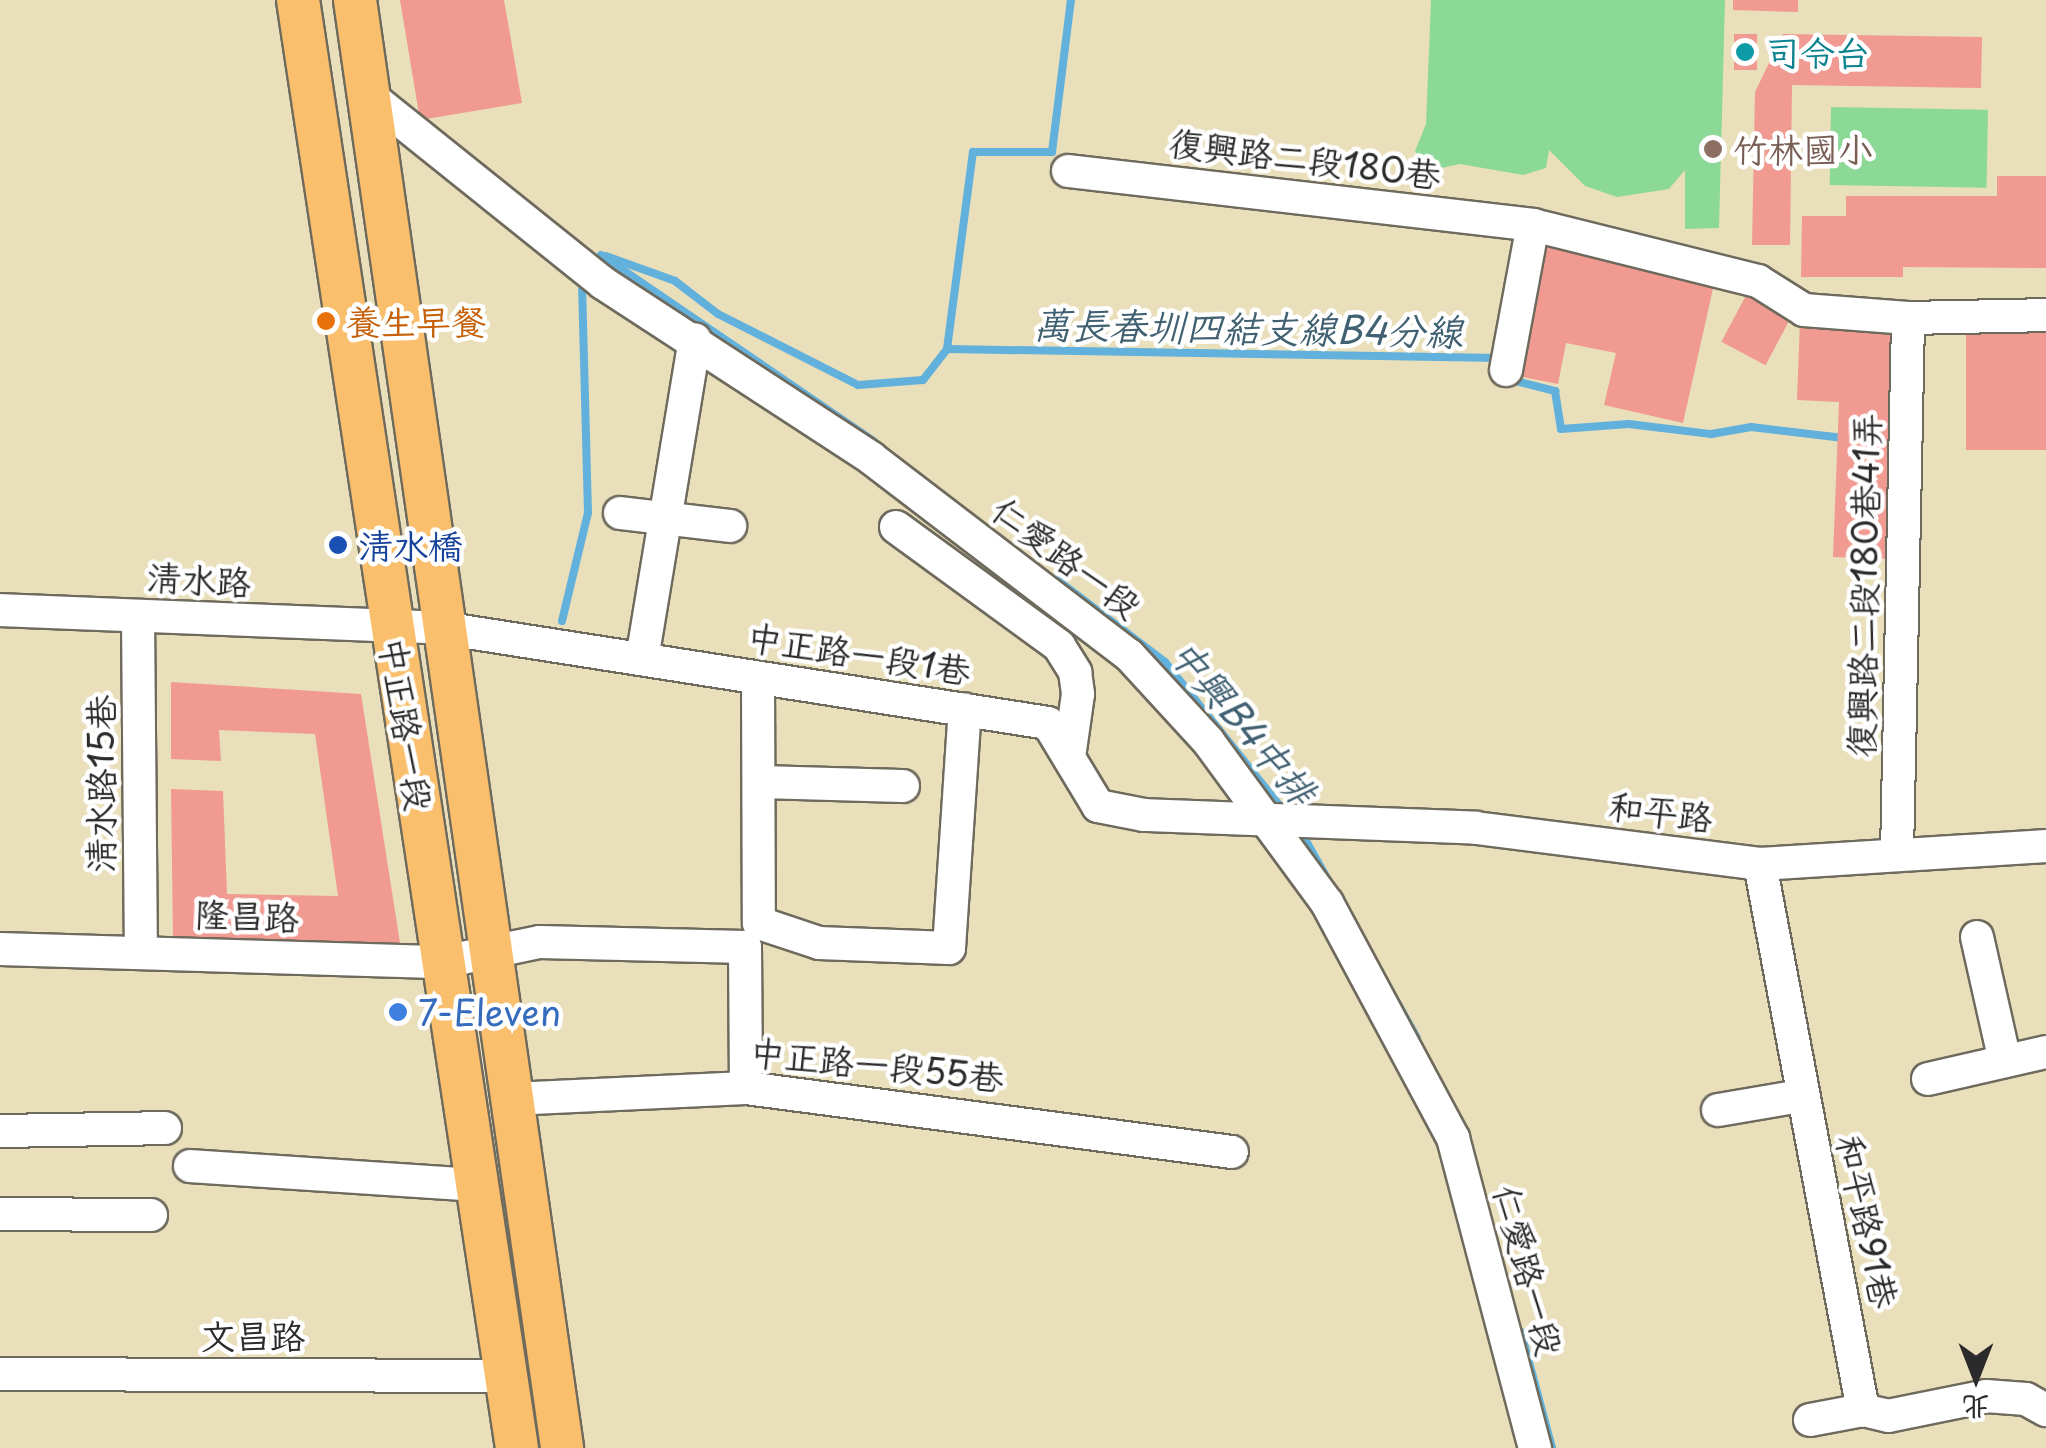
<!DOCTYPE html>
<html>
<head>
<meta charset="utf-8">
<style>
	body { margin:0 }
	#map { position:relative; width:2046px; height:1448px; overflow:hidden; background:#eadfbb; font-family:"Playpen Sans","LXGW WenKai TC",sans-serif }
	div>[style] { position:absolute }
	.green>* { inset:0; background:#8cd997; transform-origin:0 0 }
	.stream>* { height:8px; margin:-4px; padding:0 4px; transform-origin:4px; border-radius:4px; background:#61b1dc }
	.building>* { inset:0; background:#f09a91; transform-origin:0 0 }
	.roads { filter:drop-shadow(2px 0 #6e6a5d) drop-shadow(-2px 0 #6e6a5d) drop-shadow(0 2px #6e6a5d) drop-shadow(0 -2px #6e6a5d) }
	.minor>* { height:32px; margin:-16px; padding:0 16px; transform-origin:16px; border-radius:16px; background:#fff }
	.major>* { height:42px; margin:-21px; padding:0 21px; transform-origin:21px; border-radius:21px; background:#f9bf6d }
	.dots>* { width:28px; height:28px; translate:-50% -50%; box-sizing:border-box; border:5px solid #fff; border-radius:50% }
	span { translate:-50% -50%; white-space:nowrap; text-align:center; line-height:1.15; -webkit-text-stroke:9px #fff; paint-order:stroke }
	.culture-label { font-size:35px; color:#0d838f }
	.left { translate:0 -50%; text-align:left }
	.education-label { font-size:35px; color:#785e54 }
	.street-label { font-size:35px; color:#2b2b2b }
	.food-label { font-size:35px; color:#c56008 }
	.transit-label { font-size:35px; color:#164399 }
	.shop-label { font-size:35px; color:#366cbe }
	.water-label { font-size:38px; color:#416172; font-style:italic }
	.north { position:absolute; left:1926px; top:1328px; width:100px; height:100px; -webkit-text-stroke:8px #fff; paint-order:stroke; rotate:180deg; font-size:28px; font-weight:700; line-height:40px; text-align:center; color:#2b2b2b }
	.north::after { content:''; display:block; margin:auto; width:35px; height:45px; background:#2b2b2b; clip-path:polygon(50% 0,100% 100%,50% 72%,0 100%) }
</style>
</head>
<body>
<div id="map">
	<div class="green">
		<i style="clip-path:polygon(1431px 0,1725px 0,1719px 228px,1685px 229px,1685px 170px,1669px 189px,1617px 197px,1585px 186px,1549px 150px,1546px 168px,1523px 175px,1460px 164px,1428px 171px,1415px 151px,1426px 124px)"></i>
		<i style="left:1831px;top:107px;width:157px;height:78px;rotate:1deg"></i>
	</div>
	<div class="stream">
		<i style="left:601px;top:255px;width:330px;rotate:34.3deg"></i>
		<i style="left:606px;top:256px;width:73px;rotate:19.9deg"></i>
		<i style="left:675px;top:281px;width:54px;rotate:37.5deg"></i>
		<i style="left:718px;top:314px;width:157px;rotate:26.9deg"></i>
		<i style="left:858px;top:385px;width:65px;rotate:-4.4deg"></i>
		<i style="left:923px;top:380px;width:39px;rotate:-52deg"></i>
		<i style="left:947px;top:349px;width:199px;rotate:-82.5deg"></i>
		<i style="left:973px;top:152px;width:79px"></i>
		<i style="left:1052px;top:152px;width:153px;rotate:-82.9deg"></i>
		<i style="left:947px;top:349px;width:553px;rotate:0.93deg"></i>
		<i style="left:1508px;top:379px;width:49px;rotate:14.3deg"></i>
		<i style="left:1555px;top:391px;width:38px;rotate:81deg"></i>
		<i style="left:1561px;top:429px;width:68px;rotate:-4.2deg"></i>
		<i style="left:1629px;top:424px;width:83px;rotate:7deg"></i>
		<i style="left:1711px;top:434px;width:41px;rotate:-9.9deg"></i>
		<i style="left:1751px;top:427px;width:93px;rotate:6.8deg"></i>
		<i style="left:1056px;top:579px;width:137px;rotate:37.3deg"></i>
		<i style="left:1165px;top:662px;width:189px;rotate:51.4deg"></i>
		<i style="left:562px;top:621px;width:111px;rotate:-76.5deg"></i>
		<i style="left:588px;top:513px;width:224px;rotate:-91.5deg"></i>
		<i style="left:1301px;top:832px;width:236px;rotate:60.6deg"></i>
		<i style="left:1521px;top:1332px;width:120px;rotate:75deg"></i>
	</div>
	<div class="building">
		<i style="clip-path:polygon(400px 0,504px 0,522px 103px,420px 120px)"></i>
		<i style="clip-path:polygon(1733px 0,1798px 0,1798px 12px,1733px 10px)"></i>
		<i style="left:1734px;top:34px;width:23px;height:36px"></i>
		<i style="clip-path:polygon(1783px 34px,1982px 37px,1981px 88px,1792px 85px,1790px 245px,1752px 245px,1755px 92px)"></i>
		<i style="clip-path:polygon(1997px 176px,2046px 176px,2046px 268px,1903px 267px,1903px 277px,1801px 277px,1802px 216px,1846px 216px,1846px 196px,1997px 196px)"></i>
		<i style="clip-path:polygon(1541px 236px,1716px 275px,1683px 423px,1604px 405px,1616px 353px,1566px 343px,1558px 384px,1513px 375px)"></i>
		<i style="left:1750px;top:288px;width:50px;height:61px;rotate:28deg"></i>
		<i style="clip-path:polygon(1800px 320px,1905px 324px,1896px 559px,1833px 557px,1839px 402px,1797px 400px)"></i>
		<i style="left:2046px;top:324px;width:126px;height:80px;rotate:90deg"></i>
		<i style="clip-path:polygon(171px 682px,361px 694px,400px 943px,173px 939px,171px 789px,223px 791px,227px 894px,338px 896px,315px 734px,219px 730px,221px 761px,171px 759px)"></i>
	</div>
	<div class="roads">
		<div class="minor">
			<i style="left:371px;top:97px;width:297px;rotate:38.7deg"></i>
			<i style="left:603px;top:283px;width:320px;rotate:33.1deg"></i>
			<i style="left:871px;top:458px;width:325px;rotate:37.4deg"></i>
			<i style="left:1129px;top:655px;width:117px;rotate:47.4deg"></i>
			<i style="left:1208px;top:741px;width:201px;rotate:53.7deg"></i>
			<i style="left:1327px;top:903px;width:267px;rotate:61.8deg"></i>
			<i style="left:1453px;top:1138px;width:321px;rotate:75.2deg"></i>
			<i style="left:1068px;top:171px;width:468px;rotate:6.6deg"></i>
			<i style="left:1533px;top:225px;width:232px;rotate:14deg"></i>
			<i style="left:1758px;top:281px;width:54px;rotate:32.2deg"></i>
			<i style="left:1804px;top:310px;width:104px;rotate:4.4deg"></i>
			<i style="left:1908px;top:318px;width:138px;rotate:-1.2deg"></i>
			<i style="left:1506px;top:370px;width:147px;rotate:-79.5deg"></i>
			<i style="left:620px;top:513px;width:111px;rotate:6.7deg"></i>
			<i style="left:896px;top:527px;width:202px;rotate:36.1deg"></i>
			<i style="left:1059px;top:646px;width:31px;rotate:58deg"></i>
			<i style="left:1075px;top:672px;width:22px;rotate:82deg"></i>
			<i style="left:1078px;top:694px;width:57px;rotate:98.1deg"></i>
			<i style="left:0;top:610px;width:442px;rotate:2.3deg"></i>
			<i style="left:442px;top:628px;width:613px;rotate:8.91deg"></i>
			<i style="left:1048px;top:723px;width:97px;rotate:58.9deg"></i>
			<i style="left:1098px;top:806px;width:47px;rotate:11.1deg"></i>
			<i style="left:1144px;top:815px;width:332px;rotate:2.2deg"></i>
			<i style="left:1476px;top:828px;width:286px;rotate:7.2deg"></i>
			<i style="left:1760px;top:864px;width:287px;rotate:-3.6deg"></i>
			<i style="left:138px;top:616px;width:335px;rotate:89.5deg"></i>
			<i style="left:642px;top:659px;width:324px;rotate:-80.6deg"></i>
			<i style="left:758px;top:678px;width:245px;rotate:89.8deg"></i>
			<i style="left:759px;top:923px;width:63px;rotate:18.4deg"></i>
			<i style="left:819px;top:943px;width:130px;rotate:2.2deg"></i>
			<i style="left:949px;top:948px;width:239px;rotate:-86.2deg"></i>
			<i style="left:760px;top:782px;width:143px;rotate:1.6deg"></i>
			<i style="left:1897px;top:854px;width:536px;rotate:-88.82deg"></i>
			<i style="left:1760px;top:864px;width:556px;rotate:79.32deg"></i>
			<i style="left:1863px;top:1410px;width:26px;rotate:13deg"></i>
			<i style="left:1888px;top:1416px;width:100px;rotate:-11.5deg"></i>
			<i style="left:1986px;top:1396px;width:40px;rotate:4.3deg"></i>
			<i style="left:2026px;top:1399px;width:23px;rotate:29deg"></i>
			<i style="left:1977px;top:937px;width:127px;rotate:77.3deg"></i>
			<i style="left:0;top:949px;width:443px;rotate:1.7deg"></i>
			<i style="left:443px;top:962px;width:99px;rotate:-11.7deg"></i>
			<i style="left:540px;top:942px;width:205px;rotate:1.4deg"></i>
			<i style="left:745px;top:947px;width:141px;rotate:89.6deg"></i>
			<i style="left:1928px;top:1079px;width:121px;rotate:-12.9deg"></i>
			<i style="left:511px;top:1099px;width:235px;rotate:-2.7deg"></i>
			<i style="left:746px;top:1088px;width:490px;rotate:7.5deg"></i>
			<i style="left:1718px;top:1110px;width:84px;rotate:-9.6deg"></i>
			<i style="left:0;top:1131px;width:165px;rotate:-1deg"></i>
			<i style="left:190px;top:1166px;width:288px;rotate:3.8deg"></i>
			<i style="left:0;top:1214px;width:151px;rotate:0.4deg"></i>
			<i style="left:0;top:1374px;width:506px;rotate:0.23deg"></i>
			<i style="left:1810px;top:1420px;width:54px;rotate:-10.7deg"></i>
		</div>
		<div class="major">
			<i style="left:298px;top:0;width:1464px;rotate:81.4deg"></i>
			<i style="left:355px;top:0;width:1463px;rotate:81.86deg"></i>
		</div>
	</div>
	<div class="dots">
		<i style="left:1745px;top:52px;background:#0f9aa8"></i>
		<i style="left:1713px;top:149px;background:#8d6e63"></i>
		<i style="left:326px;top:321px;background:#e8710a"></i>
		<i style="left:338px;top:545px;background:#1a4fb4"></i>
		<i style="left:398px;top:1012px;background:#3f7fe0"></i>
	</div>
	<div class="culture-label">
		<span class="left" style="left:1765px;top:52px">司令台</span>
	</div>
	<div class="education-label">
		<span class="left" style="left:1733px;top:149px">竹林國小</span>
	</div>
	<div class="street-label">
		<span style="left:1305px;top:158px;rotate:7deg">復興路二段180巷</span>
		<span style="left:1067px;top:557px;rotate:37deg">仁愛路一段</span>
		<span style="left:199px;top:579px;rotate:3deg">清水路</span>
		<span style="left:1863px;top:585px;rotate:-89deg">復興路二段180巷41弄</span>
		<span style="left:859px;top:653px;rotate:9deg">中正路一段1巷</span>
		<span style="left:407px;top:724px;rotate:81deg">中正路一段</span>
		<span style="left:100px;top:784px;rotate:-90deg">清水路15巷</span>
		<span style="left:1661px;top:811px;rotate:7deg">和平路</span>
		<span style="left:247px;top:915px;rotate:2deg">隆昌路</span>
		<span style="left:877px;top:1064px;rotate:6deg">中正路一段55巷</span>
		<span style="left:1868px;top:1221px;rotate:78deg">和平路91巷</span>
		<span style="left:1529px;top:1270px;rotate:75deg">仁愛路一段</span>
		<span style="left:253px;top:1335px">文昌路</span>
	</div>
	<div class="food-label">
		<span class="left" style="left:346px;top:321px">養生早餐</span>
	</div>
	<div class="transit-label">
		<span class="left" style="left:358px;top:545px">清水橋</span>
	</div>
	<div class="shop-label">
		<span class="left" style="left:418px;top:1012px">7-Eleven</span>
	</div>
	<div class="water-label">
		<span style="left:1248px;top:327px;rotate:1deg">萬長春圳四結支線B4分線</span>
		<span style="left:1244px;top:721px;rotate:50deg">中興B4中排</span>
	</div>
	<div class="north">北</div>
</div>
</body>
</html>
